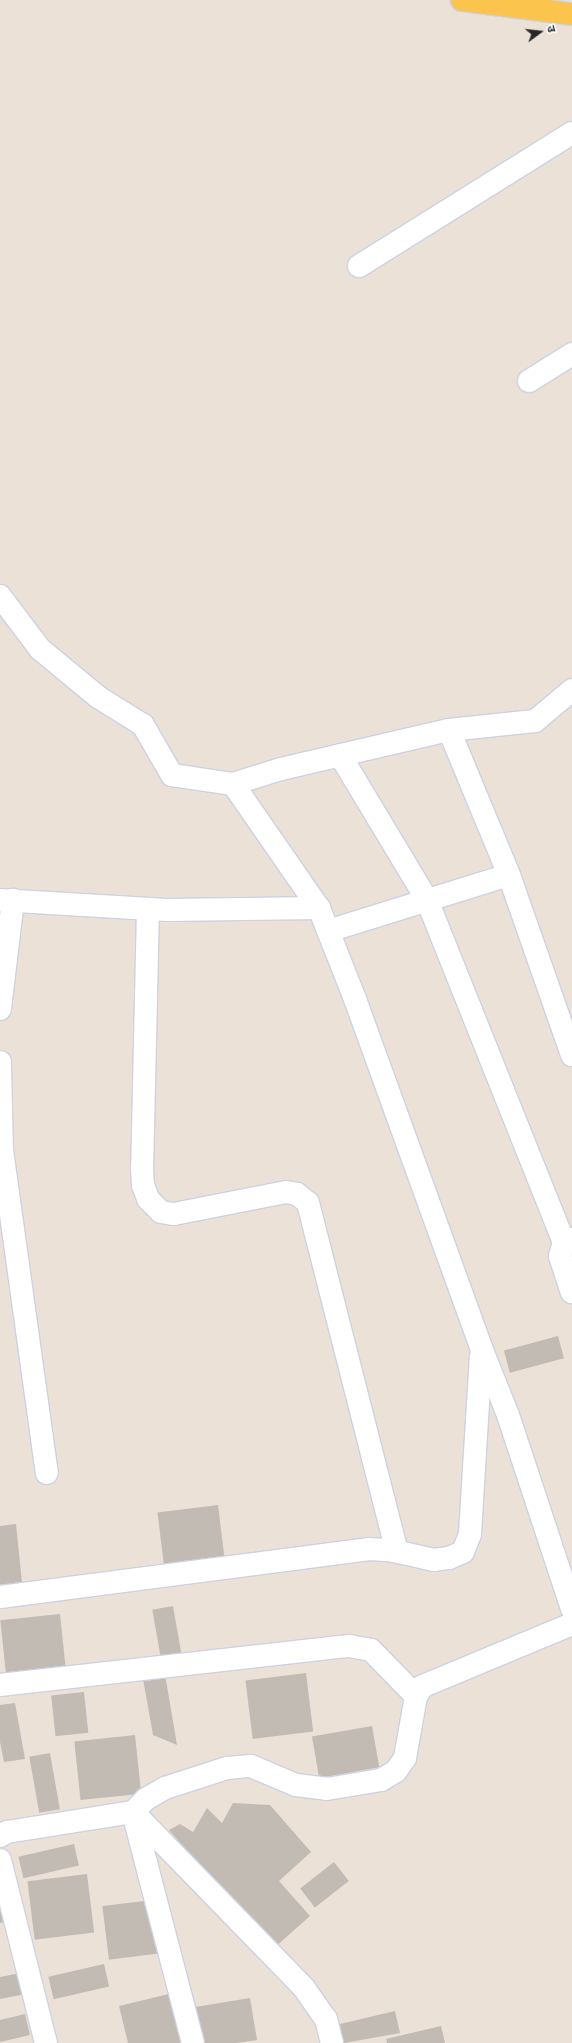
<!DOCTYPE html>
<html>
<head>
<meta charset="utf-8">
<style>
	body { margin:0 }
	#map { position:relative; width:572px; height:2043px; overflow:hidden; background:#ebe1d7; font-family:"Golos Text","Noto Sans Devanagari",sans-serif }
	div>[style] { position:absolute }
	.building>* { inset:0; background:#c2bbb4; transform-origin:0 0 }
	.roads { filter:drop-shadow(1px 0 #ccd2e2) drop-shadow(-1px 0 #ccd2e2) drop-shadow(0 1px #ccd2e2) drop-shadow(0 -1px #ccd2e2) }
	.street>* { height:22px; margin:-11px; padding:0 11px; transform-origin:11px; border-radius:11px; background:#fff }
	.primary>* { height:22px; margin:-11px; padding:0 11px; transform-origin:11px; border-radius:11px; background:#fac44d }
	span { translate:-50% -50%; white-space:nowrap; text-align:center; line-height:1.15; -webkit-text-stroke:3.5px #fff; paint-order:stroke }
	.north { position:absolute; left:520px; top:12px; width:40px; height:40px; -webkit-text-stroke:3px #fff; paint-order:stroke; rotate:75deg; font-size:11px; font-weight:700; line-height:16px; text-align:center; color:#272727 }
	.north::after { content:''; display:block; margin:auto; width:14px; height:18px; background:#272727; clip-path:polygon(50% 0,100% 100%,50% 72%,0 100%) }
</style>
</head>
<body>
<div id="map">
	<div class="building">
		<i style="left:558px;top:1336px;width:23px;height:56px;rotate:75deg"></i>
		<i style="left:218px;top:1505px;width:59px;height:61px;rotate:83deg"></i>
		<i style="clip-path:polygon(16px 1524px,22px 1583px,0 1585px,0 1526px)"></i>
		<i style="left:173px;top:1606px;width:57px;height:21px;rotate:80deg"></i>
		<i style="left:60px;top:1614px;width:60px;height:60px;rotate:84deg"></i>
		<i style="left:306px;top:1673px;width:59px;height:61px;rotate:83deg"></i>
		<i style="clip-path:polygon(165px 1674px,177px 1745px,153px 1735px,143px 1679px)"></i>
		<i style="left:84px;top:1692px;width:41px;height:33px;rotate:84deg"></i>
		<i style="clip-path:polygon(15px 1703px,25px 1759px,4px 1762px,0 1742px,0 1705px)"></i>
		<i style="left:372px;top:1726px;width:42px;height:61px;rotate:80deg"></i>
		<i style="left:135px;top:1735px;width:59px;height:61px;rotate:84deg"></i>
		<i style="left:50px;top:1753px;width:57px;height:21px;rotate:80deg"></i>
		<i style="clip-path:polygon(233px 1803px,270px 1805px,311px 1852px,279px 1881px,310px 1916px,273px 1949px,169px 1830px,180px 1824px,193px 1832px,207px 1808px,222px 1823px)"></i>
		<i style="left:74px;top:1844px;width:22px;height:57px;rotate:77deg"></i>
		<i style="left:334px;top:1862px;width:24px;height:43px;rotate:52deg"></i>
		<i style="left:87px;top:1874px;width:59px;height:60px;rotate:83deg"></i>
		<i style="left:152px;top:1900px;width:54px;height:50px;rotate:83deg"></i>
		<i style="clip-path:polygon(0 1902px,5px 1922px,0 1923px)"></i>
		<i style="left:104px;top:1964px;width:23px;height:57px;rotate:77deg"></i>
		<i style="clip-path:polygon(21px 1973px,26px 1994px,0 1999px,0 1977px)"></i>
		<i style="clip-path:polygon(173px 1993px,184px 2043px,128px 2043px,119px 2006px)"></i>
		<i style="clip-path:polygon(250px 1998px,257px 2040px,236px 2043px,195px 2043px,189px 2008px)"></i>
		<i style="clip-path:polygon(395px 2011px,400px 2033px,344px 2043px,340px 2024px)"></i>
		<i style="clip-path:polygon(25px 2014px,30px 2035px,0 2042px,0 2020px)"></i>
		<i style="clip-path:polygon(441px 2026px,445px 2043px,387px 2043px,386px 2039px)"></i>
	</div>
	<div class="roads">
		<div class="street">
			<i style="left:359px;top:266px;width:251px;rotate:-32deg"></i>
			<i style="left:529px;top:381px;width:51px;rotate:-32.1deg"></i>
			<i style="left:0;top:596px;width:66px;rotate:53deg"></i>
			<i style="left:40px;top:649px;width:75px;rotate:39.6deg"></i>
			<i style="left:98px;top:697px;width:53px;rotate:31.9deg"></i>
			<i style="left:143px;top:725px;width:58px;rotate:59.9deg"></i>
			<i style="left:172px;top:775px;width:62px;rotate:8.4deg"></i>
			<i style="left:233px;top:784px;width:50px;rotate:-17.4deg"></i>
			<i style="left:281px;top:769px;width:172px;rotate:-13.1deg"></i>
			<i style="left:449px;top:730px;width:86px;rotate:-6deg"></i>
			<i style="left:535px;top:721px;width:48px;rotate:-40deg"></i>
			<i style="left:449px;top:730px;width:157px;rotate:67.5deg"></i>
			<i style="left:509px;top:875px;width:191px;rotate:70.7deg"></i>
			<i style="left:340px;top:755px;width:169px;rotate:59deg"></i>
			<i style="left:427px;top:900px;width:368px;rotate:68.2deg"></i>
			<i style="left:233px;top:784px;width:151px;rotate:55.3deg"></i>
			<i style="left:319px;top:908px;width:98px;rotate:68.4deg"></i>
			<i style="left:355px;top:999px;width:373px;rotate:70.1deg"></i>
			<i style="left:482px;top:1350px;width:70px;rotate:68.2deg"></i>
			<i style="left:508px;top:1415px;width:204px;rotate:71.7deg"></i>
			<i style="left:0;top:900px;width:167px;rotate:3.4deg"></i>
			<i style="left:167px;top:910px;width:152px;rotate:-0.8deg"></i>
			<i style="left:148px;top:909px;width:259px;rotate:91.3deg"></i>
			<i style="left:142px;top:1168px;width:17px;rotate:87deg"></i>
			<i style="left:143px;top:1185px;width:15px;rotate:70deg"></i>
			<i style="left:148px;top:1199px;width:18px;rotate:45deg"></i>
			<i style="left:161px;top:1212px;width:13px;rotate:9deg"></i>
			<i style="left:174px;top:1214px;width:114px;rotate:-11.1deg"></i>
			<i style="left:286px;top:1192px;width:11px;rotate:10deg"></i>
			<i style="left:297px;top:1194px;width:14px;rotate:39deg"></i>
			<i style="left:308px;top:1203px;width:360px;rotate:75.7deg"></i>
			<i style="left:328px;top:931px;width:189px;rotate:-17.2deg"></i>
			<i style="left:0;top:1009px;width:110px;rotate:-83.2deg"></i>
			<i style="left:0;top:1062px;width:88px;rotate:88.7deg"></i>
			<i style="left:2px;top:1150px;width:326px;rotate:82.1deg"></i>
			<i style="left:572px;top:1239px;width:9px;rotate:159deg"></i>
			<i style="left:564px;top:1242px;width:15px;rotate:106deg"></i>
			<i style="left:560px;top:1256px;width:38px;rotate:72deg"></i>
			<i style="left:0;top:1597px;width:371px;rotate:-7.4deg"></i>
			<i style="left:368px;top:1549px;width:22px;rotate:3deg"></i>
			<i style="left:390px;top:1550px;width:45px;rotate:12.8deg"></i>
			<i style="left:434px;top:1560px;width:15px;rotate:-8deg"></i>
			<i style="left:449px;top:1558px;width:15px;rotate:-23deg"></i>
			<i style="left:463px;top:1552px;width:19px;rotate:-69deg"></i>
			<i style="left:470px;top:1534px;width:178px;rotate:-86.5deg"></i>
			<i style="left:0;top:1685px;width:351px;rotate:-6.4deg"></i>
			<i style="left:349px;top:1646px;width:22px;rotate:10deg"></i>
			<i style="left:371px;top:1650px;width:64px;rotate:45.6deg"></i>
			<i style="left:0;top:1836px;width:8px;rotate:-30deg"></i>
			<i style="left:7px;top:1832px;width:128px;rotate:-9deg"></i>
			<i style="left:133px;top:1812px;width:245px;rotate:45.8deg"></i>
			<i style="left:304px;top:1988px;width:38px;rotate:55deg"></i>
			<i style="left:326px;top:2019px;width:25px;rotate:76deg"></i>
			<i style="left:0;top:1860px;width:189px;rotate:75.9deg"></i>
			<i style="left:193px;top:2043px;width:239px;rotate:-104.6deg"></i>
			<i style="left:133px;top:1812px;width:18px;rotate:-45deg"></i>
			<i style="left:146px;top:1799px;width:22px;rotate:-30deg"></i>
			<i style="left:165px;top:1788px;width:65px;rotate:-17.9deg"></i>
			<i style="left:227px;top:1768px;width:24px;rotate:-5deg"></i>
			<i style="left:251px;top:1766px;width:49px;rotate:22.9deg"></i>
			<i style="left:296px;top:1785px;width:31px;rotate:7deg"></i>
			<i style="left:327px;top:1789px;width:55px;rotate:-9.5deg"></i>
			<i style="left:381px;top:1780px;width:17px;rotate:-31deg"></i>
			<i style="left:396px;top:1771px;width:16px;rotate:-55deg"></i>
			<i style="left:405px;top:1758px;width:63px;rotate:-79.9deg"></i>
			<i style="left:416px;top:1696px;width:12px;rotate:-55deg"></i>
			<i style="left:423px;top:1686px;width:161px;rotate:-22.6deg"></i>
		</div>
		<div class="primary">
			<i style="left:462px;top:0;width:111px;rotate:7.3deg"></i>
		</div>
	</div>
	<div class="north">उ</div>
</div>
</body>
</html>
